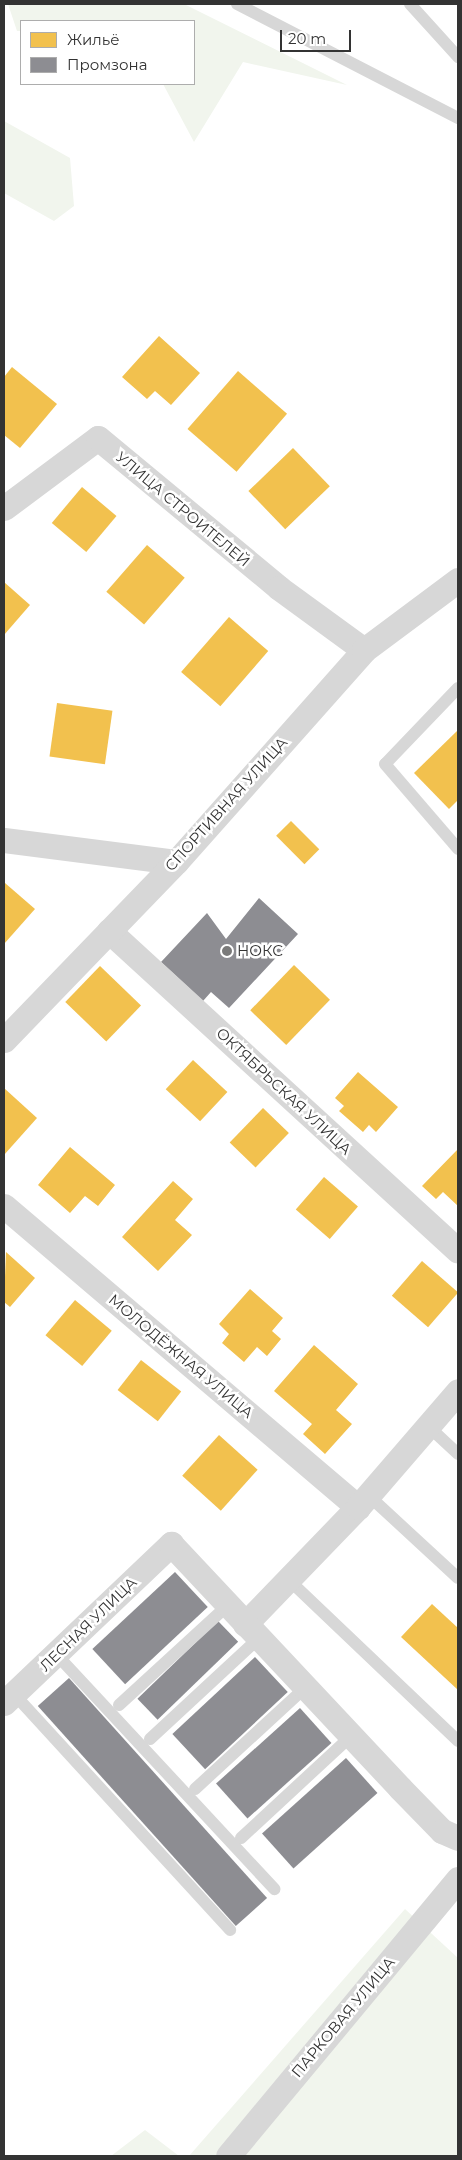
<!DOCTYPE html>
<html>
<head>
<meta charset="utf-8">
<style>
	body { margin:0 }
	#map { position:relative; width:462px; height:2160px; overflow:hidden; background:#fff; font-family:Montserrat,sans-serif }
	div>[style] { position:absolute }
	.green>* { inset:0; background:#f1f5ed }
	.homes>* { inset:0; background:#f2c14e; transform-origin:0 0 }
	.industry>* { inset:0; background:#8d8d92; transform-origin:0 0 }
	.service>* { height:12px; margin:-6px; padding:0 6px; transform-origin:6px; border-radius:6px; background:#d7d7d7 }
	.minor>* { height:25px; margin:-12.5px; padding:0 12.5px; transform-origin:12.5px; border-radius:12.5px; background:#d7d7d7 }
	.dots>* { width:14px; height:14px; translate:-50% -50%; box-sizing:border-box; border:2px solid #fff; border-radius:50% }
	span { translate:-50% -50%; white-space:nowrap; text-align:center; line-height:1.15; -webkit-text-stroke:5px #fff; paint-order:stroke }
	.street-label { font-size:15px; color:#333 }
	.poi-label { font-size:15px; color:#333 }
	.left { translate:0 -50%; text-align:left }
	.frame { position:absolute; inset:0; border:5px solid #333; pointer-events:none }
	.legend { position:absolute; left:20px; top:20px; width:175px; height:65px; box-sizing:border-box; background:#fff; border:1px solid #adadad; margin:0; padding:6px 9px; list-style:none; font-size:15px; color:#333 }
	.legend li { display:flex; align-items:center; gap:10px; height:25px }
	.legend b { width:25px; border:1px solid #adadad }
	.scale { position:absolute; left:280px; top:30px; width:71px; height:22px; box-sizing:border-box; border:2px solid #333; border-top:0; padding-left:6px; font-size:15px; line-height:18px; white-space:nowrap; color:#333; -webkit-text-stroke:4px #fff; paint-order:stroke }
</style>
</head>
<body>
<div id="map">
	<div class="green">
		<i style="clip-path:polygon(8px 4px,184px 4px,347px 85px,243px 62px,194px 142px,163px 84px,194px 84px,194px 21px,21px 21px,21px 31px,17px 31px)"></i>
		<i style="clip-path:polygon(4px 121px,70px 158px,74px 206px,54px 221px,4px 193px)"></i>
		<i style="clip-path:polygon(405px 1909px,458px 1958px,458px 2156px,189px 2156px)"></i>
		<i style="clip-path:polygon(145px 2130px,179px 2156px,111px 2156px)"></i>
	</div>
	<div class="homes">
		<i style="clip-path:polygon(159px 336px,200px 373px,171px 405px,155px 391px,147px 399px,122px 377px)"></i>
		<i style="clip-path:polygon(12px 367px,57px 404px,20px 448px,4px 435px,4px 377px)"></i>
		<i style="left:238px;top:371px;width:65px;height:77px;rotate:41deg"></i>
		<i style="left:293px;top:448px;width:53px;height:62px;rotate:46deg"></i>
		<i style="left:82px;top:487px;width:45px;height:47px;rotate:40deg"></i>
		<i style="left:147px;top:545px;width:50px;height:62px;rotate:41deg"></i>
		<i style="clip-path:polygon(4px 582px,30px 605px,4px 635px)"></i>
		<i style="left:229px;top:617px;width:52px;height:73px;rotate:41deg"></i>
		<i style="left:57px;top:703px;width:56px;height:54px;rotate:8deg"></i>
		<i style="clip-path:polygon(458px 730px,458px 800px,449px 809px,414px 773px)"></i>
		<i style="left:291px;top:821px;width:40px;height:21px;rotate:45deg"></i>
		<i style="clip-path:polygon(5px 883px,35px 909px,4px 944px,4px 885px)"></i>
		<i style="left:294px;top:965px;width:50px;height:63px;rotate:44deg"></i>
		<i style="left:100px;top:966px;width:57px;height:50px;rotate:44deg"></i>
		<i style="left:193px;top:1060px;width:47px;height:40px;rotate:43deg"></i>
		<i style="clip-path:polygon(358px 1072px,398px 1107px,376px 1132px,369px 1125px,363px 1132px,339px 1111px,344px 1106px,335px 1098px)"></i>
		<i style="clip-path:polygon(4px 1088px,37px 1118px,4px 1155px)"></i>
		<i style="left:263px;top:1108px;width:36px;height:48px;rotate:44deg"></i>
		<i style="clip-path:polygon(70px 1147px,115px 1185px,98px 1206px,85px 1196px,70px 1213px,38px 1185px)"></i>
		<i style="clip-path:polygon(458px 1149px,458px 1206px,443px 1192px,436px 1199px,422px 1186px)"></i>
		<i style="left:324px;top:1177px;width:45px;height:43px;rotate:41deg"></i>
		<i style="clip-path:polygon(173px 1181px,193px 1199px,175px 1220px,192px 1235px,158px 1271px,122px 1237px)"></i>
		<i style="clip-path:polygon(6px 1252px,35px 1278px,10px 1307px,4px 1302px)"></i>
		<i style="left:422px;top:1261px;width:48px;height:46px;rotate:41deg"></i>
		<i style="clip-path:polygon(250px 1289px,283px 1318px,272px 1331px,281px 1339px,267px 1356px,257px 1347px,244px 1362px,222px 1343px,229px 1334px,219px 1324px)"></i>
		<i style="left:75px;top:1300px;width:48px;height:46px;rotate:40deg"></i>
		<i style="clip-path:polygon(314px 1345px,358px 1384px,336px 1410px,352px 1424px,325px 1454px,303px 1434px,312px 1424px,274px 1391px)"></i>
		<i style="left:141px;top:1360px;width:51px;height:38px;rotate:38deg"></i>
		<i style="left:219px;top:1435px;width:52px;height:55px;rotate:42deg"></i>
		<i style="clip-path:polygon(432px 1604px,458px 1628px,458px 1690px,401px 1637px)"></i>
	</div>
	<div class="industry">
		<i style="clip-path:polygon(259px 898px,298px 934px,229px 1008px,211px 992px,203px 1001px,161px 962px,207px 913px,226px 939px)"></i>
		<i style="left:175px;top:1572px;width:48px;height:113px;rotate:47deg"></i>
		<i style="left:218px;top:1621px;width:29px;height:112px;rotate:46deg"></i>
		<i style="left:255px;top:1657px;width:48px;height:113px;rotate:47deg"></i>
		<i style="left:69px;top:1678px;width:296px;height:42px;rotate:48deg"></i>
		<i style="left:300px;top:1708px;width:47px;height:113px;rotate:48deg"></i>
		<i style="left:346px;top:1758px;width:47px;height:113px;rotate:48deg"></i>
	</div>
	<div class="service">
		<i style="left:237px;top:4px;width:249px;rotate:27.3deg"></i>
		<i style="left:410px;top:4px;width:72px;rotate:47.8deg"></i>
		<i style="left:458px;top:688px;width:105px;rotate:133.8deg"></i>
		<i style="left:385px;top:764px;width:112px;rotate:49.3deg"></i>
		<i style="left:428px;top:1426px;width:41px;rotate:43deg"></i>
		<i style="left:368px;top:1495px;width:122px;rotate:42.7deg"></i>
		<i style="left:290px;top:1581px;width:232px;rotate:43.6deg"></i>
		<i style="left:56px;top:1654px;width:321px;rotate:47.1deg"></i>
		<i style="left:14px;top:1694px;width:320px;rotate:47.5deg"></i>
		<i style="left:119px;top:1705px;width:148px;rotate:-42.5deg"></i>
		<i style="left:150px;top:1739px;width:149px;rotate:-42.8deg"></i>
		<i style="left:195px;top:1789px;width:149px;rotate:-42.6deg"></i>
		<i style="left:241px;top:1838px;width:150px;rotate:-42.8deg"></i>
	</div>
	<div class="minor">
		<i style="left:4px;top:508px;width:117px;rotate:-36.7deg"></i>
		<i style="left:98px;top:438px;width:235px;rotate:39.6deg"></i>
		<i style="left:279px;top:588px;width:105px;rotate:36.1deg"></i>
		<i style="left:4px;top:840px;width:173px;rotate:7.3deg"></i>
		<i style="left:109px;top:931px;width:473px;rotate:42.5deg"></i>
		<i style="left:4px;top:1040px;width:248px;rotate:-46deg"></i>
		<i style="left:176px;top:862px;width:283px;rotate:-48.4deg"></i>
		<i style="left:364px;top:650px;width:117px;rotate:-36.7deg"></i>
		<i style="left:4px;top:1206px;width:465px;rotate:40.4deg"></i>
		<i style="left:245px;top:1624px;width:163px;rotate:-46deg"></i>
		<i style="left:358px;top:1507px;width:153px;rotate:-49.2deg"></i>
		<i style="left:4px;top:1703px;width:231px;rotate:-43.6deg"></i>
		<i style="left:171px;top:1544px;width:335px;rotate:46.8deg"></i>
		<i style="left:400px;top:1788px;width:60px;rotate:45.7deg"></i>
		<i style="left:442px;top:1831px;width:17px;rotate:24deg"></i>
		<i style="left:228px;top:2156px;width:360px;rotate:-50.3deg"></i>
	</div>
	<div class="dots">
		<i style="left:227px;top:951px;background:#7a7a7a"></i>
	</div>
	<div class="street-label">
		<span style="left:183px;top:509px;rotate:40deg">УЛИЦА СТРОИТЕЛЕЙ</span>
		<span style="left:226px;top:804px;rotate:-48deg">СПОРТИВНАЯ УЛИЦА</span>
		<span style="left:284px;top:1091px;rotate:43deg">ОКТЯБРЬСКАЯ УЛИЦА</span>
		<span style="left:181px;top:1356px;rotate:40deg">МОЛОДЁЖНАЯ УЛИЦА</span>
		<span style="left:88px;top:1624px;rotate:-44deg">ЛЕСНАЯ УЛИЦА</span>
		<span style="left:343px;top:2017px;rotate:-50deg">ПАРКОВАЯ УЛИЦА</span>
	</div>
	<div class="poi-label">
		<span class="left" style="left:237px;top:951px">НОКС</span>
	</div>
	<div class="frame"></div>
	<ul class="legend">
	<li><b style="height:14px;background:#f2c14e"></b>Жильё</li>
	<li><b style="height:14px;background:#8d8d92"></b>Промзона</li>
	</ul>
	<div class="scale">20 m</div>
</div>
</body>
</html>
